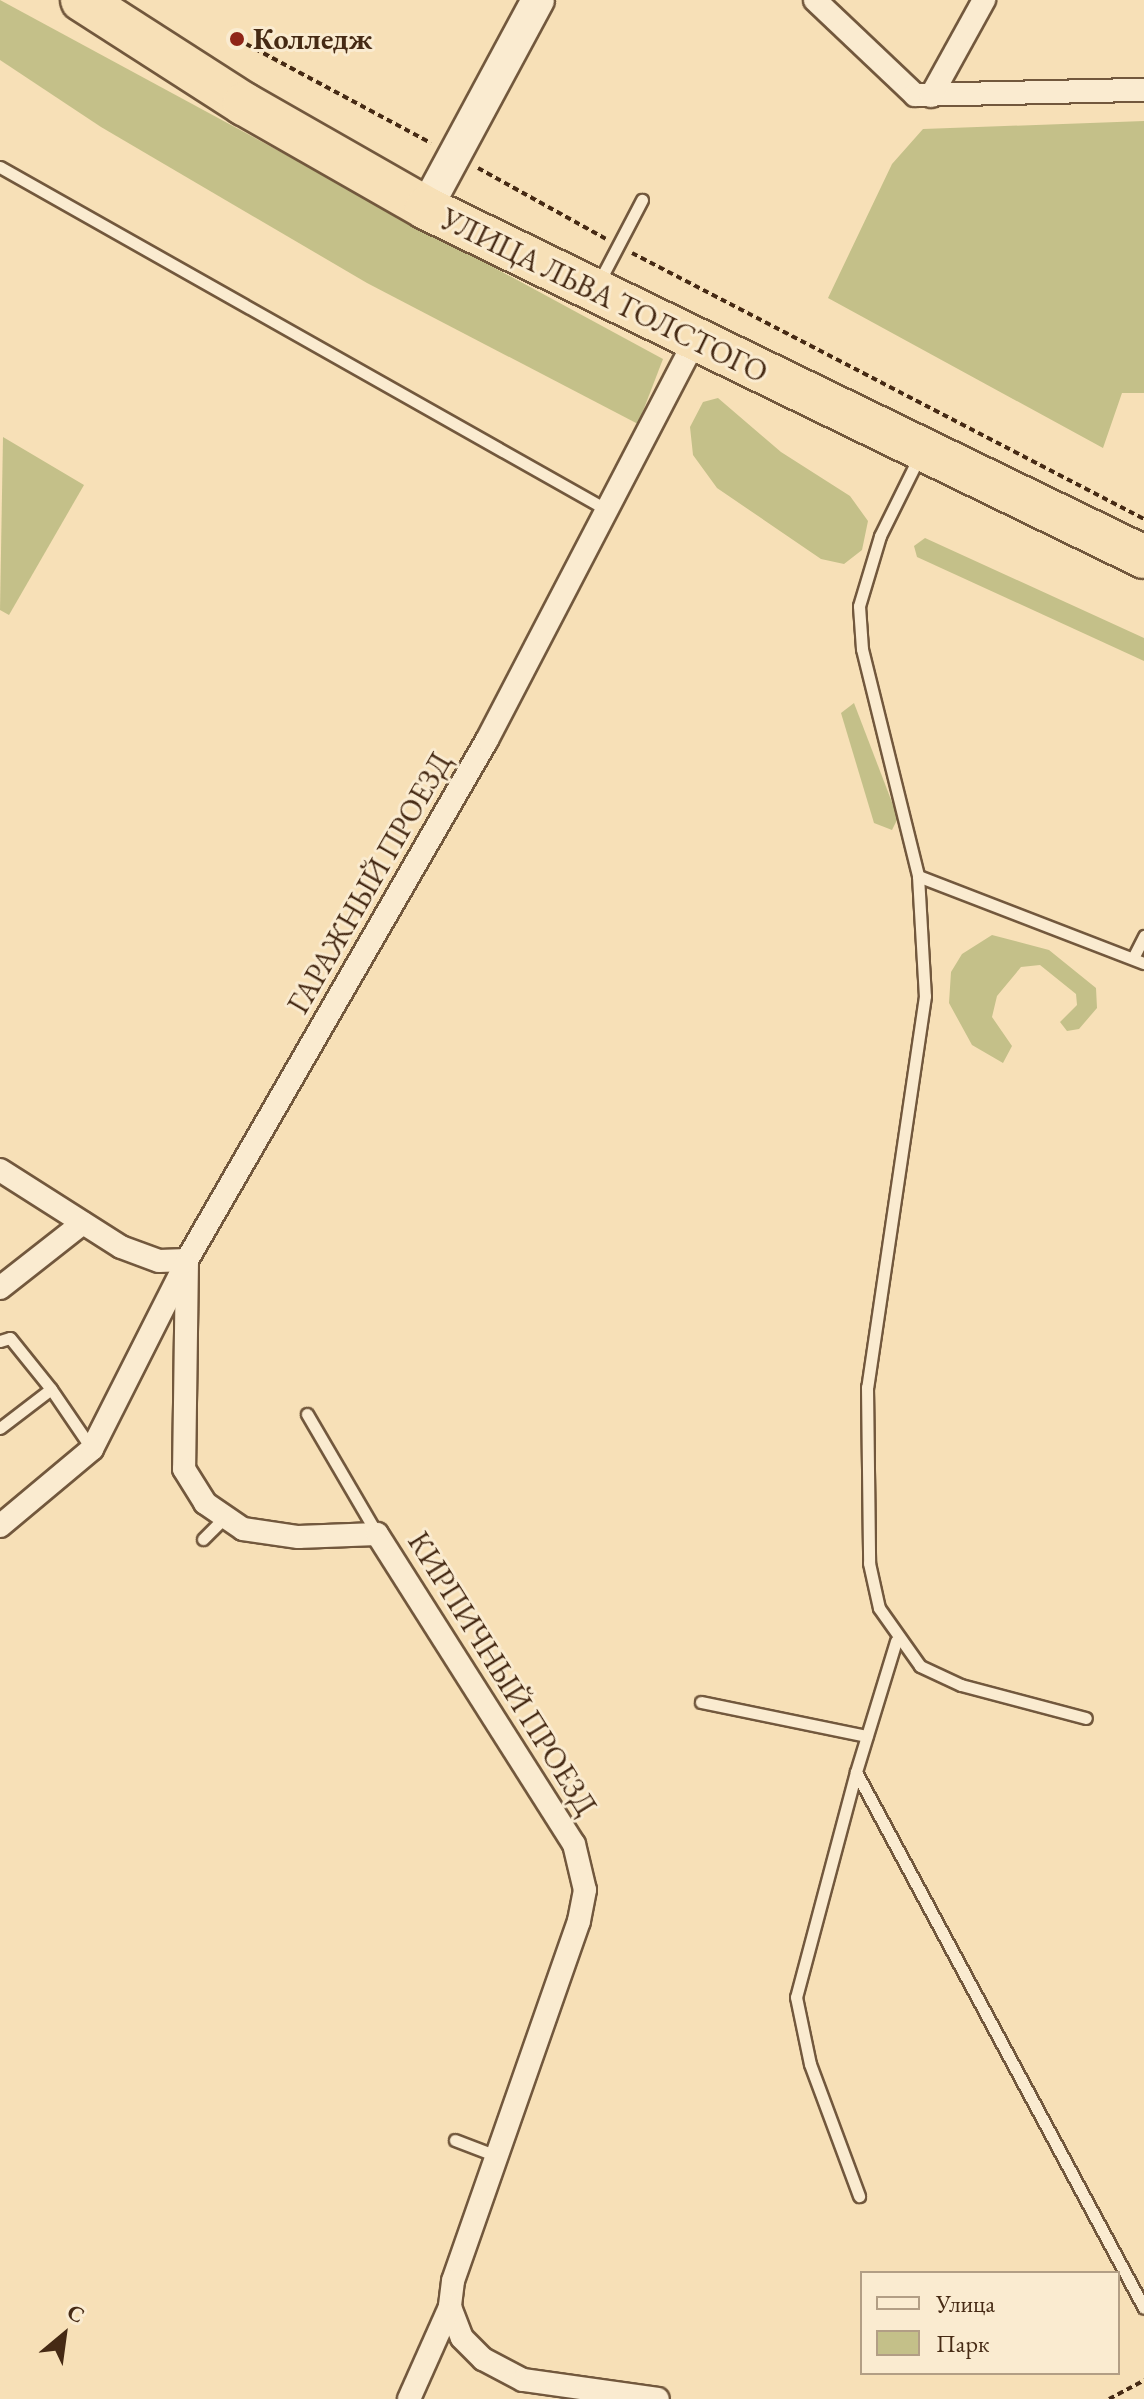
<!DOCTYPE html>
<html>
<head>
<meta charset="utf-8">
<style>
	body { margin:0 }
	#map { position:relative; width:1144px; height:2399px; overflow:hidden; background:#f7e0b7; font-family:"EB Garamond",serif }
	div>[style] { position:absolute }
	.green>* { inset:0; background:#c4c089 }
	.path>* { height:4px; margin-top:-2px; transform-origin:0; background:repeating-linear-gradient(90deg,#462a14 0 6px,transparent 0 10px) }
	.roads { filter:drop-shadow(2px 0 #72583d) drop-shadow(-2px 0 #72583d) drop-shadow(0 2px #72583d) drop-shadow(0 -2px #72583d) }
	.lane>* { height:11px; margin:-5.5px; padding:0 5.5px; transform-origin:5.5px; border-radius:5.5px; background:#faebd0 }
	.street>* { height:22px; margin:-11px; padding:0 11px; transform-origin:11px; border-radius:11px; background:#faebd0 }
	.secondary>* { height:32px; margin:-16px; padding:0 16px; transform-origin:16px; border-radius:16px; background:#faebd0 }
	.highway>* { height:42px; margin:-21px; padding:0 21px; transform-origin:21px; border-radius:21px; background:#f7e0b7 }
	.dots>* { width:22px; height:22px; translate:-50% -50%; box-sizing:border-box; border:4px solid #faebd0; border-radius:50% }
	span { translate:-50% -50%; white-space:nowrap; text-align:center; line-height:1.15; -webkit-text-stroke:6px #faebd0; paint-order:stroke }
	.poi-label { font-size:30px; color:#462a14; font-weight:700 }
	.left { translate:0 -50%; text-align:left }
	.street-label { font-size:30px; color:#462a14 }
	.legend { position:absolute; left:860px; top:2271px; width:260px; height:104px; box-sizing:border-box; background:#faebd0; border:2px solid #b29e85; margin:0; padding:10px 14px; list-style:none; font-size:24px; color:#462a14 }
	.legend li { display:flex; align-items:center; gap:16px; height:40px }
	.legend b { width:40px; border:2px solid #b29e85 }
	.north { position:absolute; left:24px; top:2295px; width:80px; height:80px; -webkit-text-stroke:6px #faebd0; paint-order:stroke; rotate:29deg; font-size:22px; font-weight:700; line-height:32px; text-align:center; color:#462a14 }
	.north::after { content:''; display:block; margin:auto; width:28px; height:36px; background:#462a14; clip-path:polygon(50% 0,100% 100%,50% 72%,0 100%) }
</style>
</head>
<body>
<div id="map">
	<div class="green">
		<i style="clip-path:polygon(0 0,663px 359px,638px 424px,367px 283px,101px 127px,0 60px)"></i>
		<i style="clip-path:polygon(1144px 121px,1144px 393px,1122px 393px,1103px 448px,828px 298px,892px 164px,923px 129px)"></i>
		<i style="clip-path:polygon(718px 398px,781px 452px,850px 496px,868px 521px,862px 550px,844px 564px,821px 559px,717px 488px,693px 455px,690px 427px,703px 402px)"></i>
		<i style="clip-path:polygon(3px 437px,84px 485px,9px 615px,0 610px)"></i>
		<i style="clip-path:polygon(925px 538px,1144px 638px,1144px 661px,917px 557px,914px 546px)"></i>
		<i style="clip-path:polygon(854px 703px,898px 818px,892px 830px,874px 823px,841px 713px)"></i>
		<i style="clip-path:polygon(992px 935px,1049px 950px,1096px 988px,1097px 1008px,1079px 1029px,1067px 1031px,1060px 1022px,1077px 1005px,1076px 994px,1040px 965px,1021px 967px,997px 996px,992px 1017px,1012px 1046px,1003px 1063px,972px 1045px,949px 1003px,951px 972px,962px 954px)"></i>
	</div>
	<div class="path">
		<i style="left:237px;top:39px;width:220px;rotate:28.2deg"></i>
		<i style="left:478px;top:168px;width:146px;rotate:29deg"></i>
		<i style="left:632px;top:253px;width:577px;rotate:27.45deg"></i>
		<i style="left:1109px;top:2399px;width:40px;rotate:-28deg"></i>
	</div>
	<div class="roads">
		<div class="lane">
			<i style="left:0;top:167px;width:699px;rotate:29.46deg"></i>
			<i style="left:598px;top:284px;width:95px;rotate:-62.4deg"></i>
			<i style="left:919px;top:457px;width:88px;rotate:116.3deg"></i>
			<i style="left:880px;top:536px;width:73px;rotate:106.7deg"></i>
			<i style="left:859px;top:606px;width:43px;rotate:86deg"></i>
			<i style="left:862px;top:649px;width:234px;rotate:76.1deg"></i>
			<i style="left:918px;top:876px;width:120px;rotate:86.7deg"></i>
			<i style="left:925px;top:996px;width:395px;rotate:98.4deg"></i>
			<i style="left:867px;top:1387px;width:176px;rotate:89.3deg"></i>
			<i style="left:869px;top:1563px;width:46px;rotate:77.5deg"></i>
			<i style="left:879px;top:1608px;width:71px;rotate:54.7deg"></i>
			<i style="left:920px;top:1666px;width:45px;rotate:24.9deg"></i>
			<i style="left:961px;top:1685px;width:129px;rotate:14.8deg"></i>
			<i style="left:918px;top:876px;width:242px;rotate:21.1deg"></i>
			<i style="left:1133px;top:958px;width:25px;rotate:-63deg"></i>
			<i style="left:0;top:1341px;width:10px;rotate:-17deg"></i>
			<i style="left:10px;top:1338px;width:65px;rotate:51.2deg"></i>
			<i style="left:307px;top:1414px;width:139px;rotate:59.7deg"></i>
			<i style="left:0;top:1428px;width:64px;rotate:-37.4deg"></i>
			<i style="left:51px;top:1389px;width:73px;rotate:55.7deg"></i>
			<i style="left:203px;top:1539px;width:28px;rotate:-45deg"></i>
			<i style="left:896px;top:1641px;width:137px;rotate:107deg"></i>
			<i style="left:856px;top:1772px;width:608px;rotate:61.75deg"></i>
			<i style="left:701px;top:1702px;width:169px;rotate:11.6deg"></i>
			<i style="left:856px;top:1772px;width:233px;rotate:104.9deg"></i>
			<i style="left:796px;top:1997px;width:68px;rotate:78.2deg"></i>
			<i style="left:810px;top:2064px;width:141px;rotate:69.6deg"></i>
			<i style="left:455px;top:2140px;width:45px;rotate:20.9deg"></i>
		</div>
		<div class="street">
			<i style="left:815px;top:0;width:138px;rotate:43.5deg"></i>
			<i style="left:915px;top:95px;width:229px;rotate:-1.3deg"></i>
			<i style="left:931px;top:96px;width:110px;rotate:-61.1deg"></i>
			<i style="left:0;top:1170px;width:143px;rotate:32.5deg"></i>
			<i style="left:121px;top:1247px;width:40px;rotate:20.2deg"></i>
			<i style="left:159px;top:1261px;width:28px;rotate:-2deg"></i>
			<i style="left:187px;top:1260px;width:600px;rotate:-60.02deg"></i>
			<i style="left:487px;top:740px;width:449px;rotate:-62.5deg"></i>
			<i style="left:187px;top:1260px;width:209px;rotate:90.8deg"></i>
			<i style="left:184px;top:1469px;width:40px;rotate:58deg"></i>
			<i style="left:205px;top:1503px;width:46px;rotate:34.4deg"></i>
			<i style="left:243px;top:1529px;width:56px;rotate:8.3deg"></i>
			<i style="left:298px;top:1537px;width:79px;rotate:-2.2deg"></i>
			<i style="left:377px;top:1534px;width:367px;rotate:57.6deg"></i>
			<i style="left:574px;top:1844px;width:47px;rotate:76.6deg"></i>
			<i style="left:585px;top:1890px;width:32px;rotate:101deg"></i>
			<i style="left:579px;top:1921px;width:381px;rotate:109.3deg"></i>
			<i style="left:453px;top:2281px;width:26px;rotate:97deg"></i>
			<i style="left:450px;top:2307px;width:33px;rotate:69deg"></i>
			<i style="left:462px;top:2338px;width:30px;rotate:45deg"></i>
			<i style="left:483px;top:2359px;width:45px;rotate:27.7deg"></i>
			<i style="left:523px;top:2380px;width:136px;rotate:8deg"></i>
			<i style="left:0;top:1288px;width:105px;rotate:-38.1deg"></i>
			<i style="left:0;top:1526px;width:120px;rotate:-39.9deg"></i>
			<i style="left:92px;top:1449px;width:206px;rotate:-63.2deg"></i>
			<i style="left:409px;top:2399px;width:101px;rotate:-66deg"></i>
		</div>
		<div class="secondary">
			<i style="left:426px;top:208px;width:236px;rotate:-61.7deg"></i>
		</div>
		<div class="highway">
			<i style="left:82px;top:0;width:193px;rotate:32.7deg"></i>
			<i style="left:244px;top:104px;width:210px;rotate:29.7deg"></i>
			<i style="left:426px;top:208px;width:798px;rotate:25.92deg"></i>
		</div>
	</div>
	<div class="dots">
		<i style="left:237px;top:39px;background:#8f2418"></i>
	</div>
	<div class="poi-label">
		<span class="left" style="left:253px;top:39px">Колледж</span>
	</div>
	<div class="street-label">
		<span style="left:604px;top:296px;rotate:26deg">УЛИЦА ЛЬВА ТОЛСТОГО</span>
		<span style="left:370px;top:883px;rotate:-60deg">ГАРАЖНЫЙ ПРОЕЗД</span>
		<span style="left:502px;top:1674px;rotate:58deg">КИРПИЧНЫЙ ПРОЕЗД</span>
	</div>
	<ul class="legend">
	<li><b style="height:10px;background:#faebd0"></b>Улица</li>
	<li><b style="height:22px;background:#c4c089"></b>Парк</li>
	</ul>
	<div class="north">С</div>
</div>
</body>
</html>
